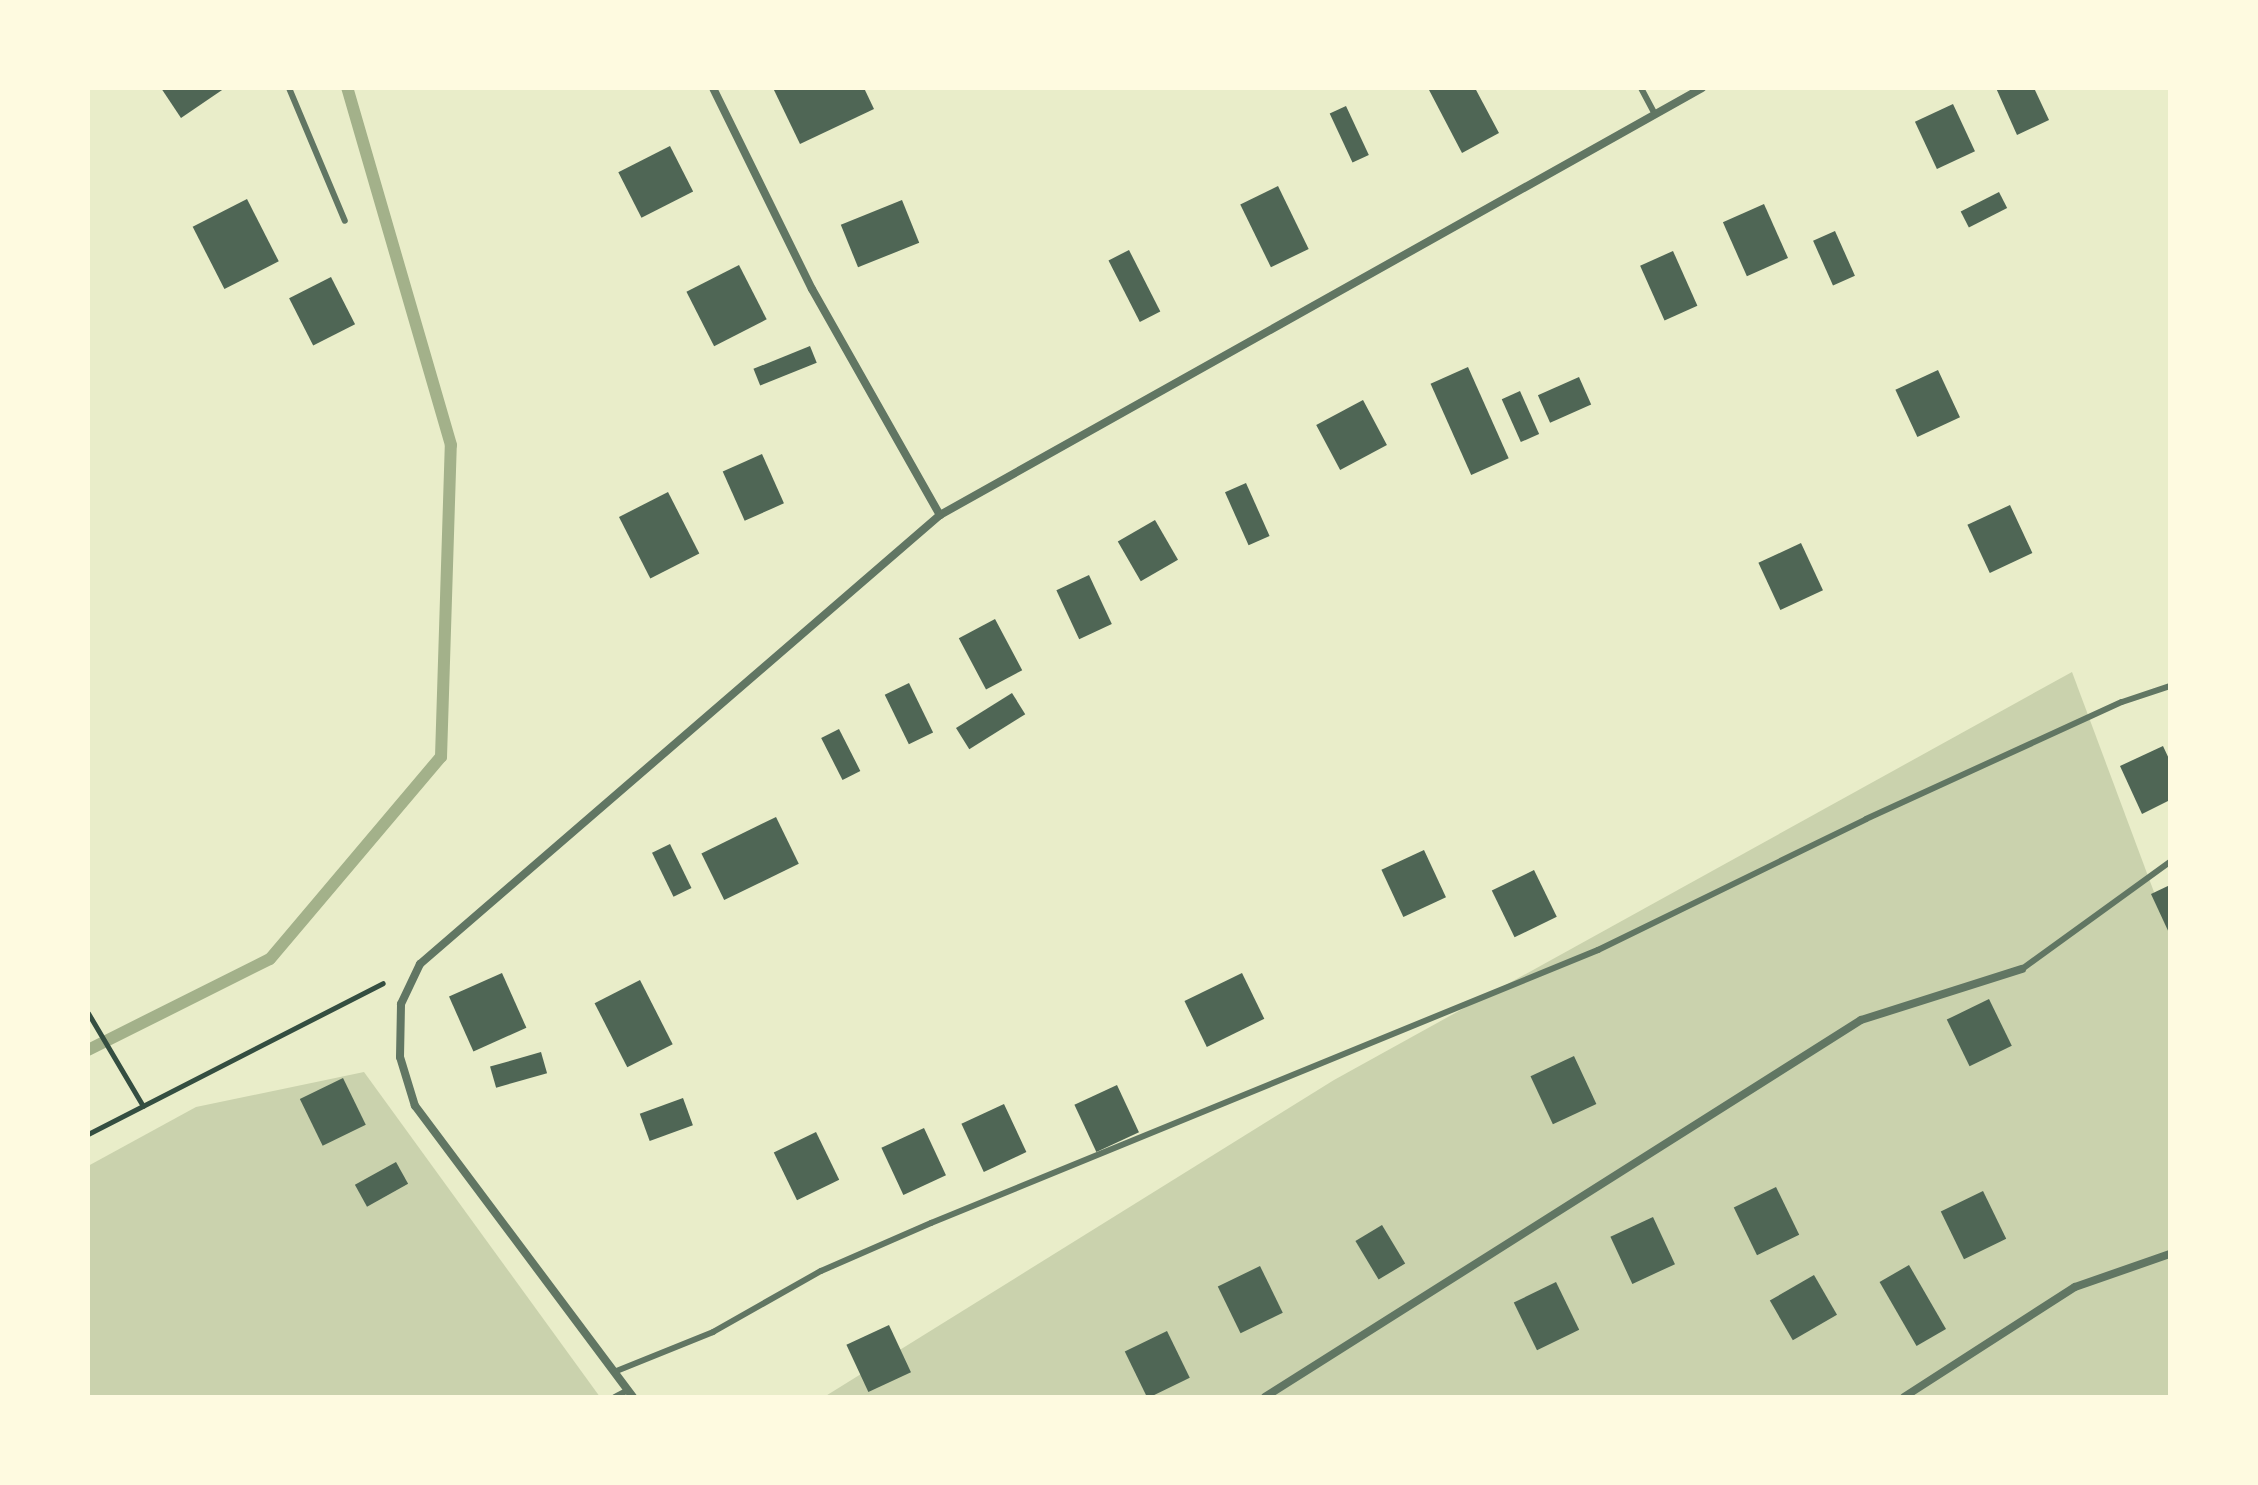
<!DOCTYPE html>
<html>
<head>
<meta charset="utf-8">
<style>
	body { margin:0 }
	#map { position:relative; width:2258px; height:1485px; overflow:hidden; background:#e9edc9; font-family:"IBM Plex Sans",sans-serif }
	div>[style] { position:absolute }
	.green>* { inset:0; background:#cad2ad }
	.stream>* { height:12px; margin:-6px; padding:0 6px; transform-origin:6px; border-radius:6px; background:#a3b18a }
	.building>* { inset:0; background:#4f6655; transform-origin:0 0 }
	.path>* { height:5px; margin:-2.5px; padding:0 2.5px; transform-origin:2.5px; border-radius:2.5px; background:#344e41 }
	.service>* { height:6px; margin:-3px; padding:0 3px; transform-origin:3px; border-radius:3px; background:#617663 }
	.minor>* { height:8px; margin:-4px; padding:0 4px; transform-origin:4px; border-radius:4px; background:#617663 }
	span { translate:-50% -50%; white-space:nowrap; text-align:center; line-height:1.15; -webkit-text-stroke:6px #fefae0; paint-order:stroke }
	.frame { position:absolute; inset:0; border:90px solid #fefae0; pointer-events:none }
</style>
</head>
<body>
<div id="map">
	<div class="green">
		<i style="clip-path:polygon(2072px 672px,2170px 935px,2170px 1397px,824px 1397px,1334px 1080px)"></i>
		<i style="clip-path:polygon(364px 1072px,600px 1397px,88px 1397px,88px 1166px,196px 1107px)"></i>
	</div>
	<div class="stream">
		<i style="left:88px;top:1050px;width:203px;rotate:-26.6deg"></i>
		<i style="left:270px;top:959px;width:265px;rotate:-49.8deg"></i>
		<i style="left:441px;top:757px;width:312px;rotate:-88.2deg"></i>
		<i style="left:451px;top:445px;width:372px;rotate:-106.2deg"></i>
	</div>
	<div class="building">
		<i style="clip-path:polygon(161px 88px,225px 88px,181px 118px)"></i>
		<i style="clip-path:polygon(773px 88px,864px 88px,874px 109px,800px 144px)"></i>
		<i style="clip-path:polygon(1428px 88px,1475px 88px,1499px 133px,1462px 153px)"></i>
		<i style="clip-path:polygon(1996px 88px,2034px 88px,2049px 120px,2017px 135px)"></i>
		<i style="left:1953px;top:104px;width:52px;height:42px;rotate:65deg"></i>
		<i style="left:1346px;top:106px;width:54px;height:18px;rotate:65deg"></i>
		<i style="left:670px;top:146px;width:51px;height:58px;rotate:63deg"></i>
		<i style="left:1278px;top:186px;width:70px;height:42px;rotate:64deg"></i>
		<i style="left:1999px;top:192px;width:18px;height:43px;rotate:63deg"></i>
		<i style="left:247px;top:199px;width:70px;height:61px;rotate:63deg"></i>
		<i style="left:902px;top:200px;width:46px;height:66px;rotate:68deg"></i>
		<i style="left:1764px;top:204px;width:59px;height:45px;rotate:66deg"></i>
		<i style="left:1835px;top:231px;width:49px;height:24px;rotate:66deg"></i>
		<i style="left:1129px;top:250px;width:69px;height:23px;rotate:63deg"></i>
		<i style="left:1673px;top:251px;width:60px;height:36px;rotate:66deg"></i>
		<i style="left:739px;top:265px;width:61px;height:59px;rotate:63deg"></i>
		<i style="left:331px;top:277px;width:53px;height:47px;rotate:63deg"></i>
		<i style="left:810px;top:346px;width:18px;height:61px;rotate:68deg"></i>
		<i style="left:1468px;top:367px;width:100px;height:41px;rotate:66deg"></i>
		<i style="left:1938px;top:370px;width:52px;height:47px;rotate:65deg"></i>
		<i style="left:1579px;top:377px;width:30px;height:45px;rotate:66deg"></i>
		<i style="left:1520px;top:391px;width:47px;height:20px;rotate:66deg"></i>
		<i style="left:1363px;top:400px;width:51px;height:53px;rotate:62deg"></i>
		<i style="left:762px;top:454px;width:54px;height:43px;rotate:66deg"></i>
		<i style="left:1246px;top:483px;width:58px;height:23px;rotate:66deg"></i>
		<i style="left:668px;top:492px;width:69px;height:55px;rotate:63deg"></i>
		<i style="left:2010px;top:505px;width:53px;height:47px;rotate:65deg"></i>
		<i style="left:1155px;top:520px;width:46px;height:43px;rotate:60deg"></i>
		<i style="left:1801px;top:543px;width:52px;height:47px;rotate:65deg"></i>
		<i style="left:1089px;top:575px;width:54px;height:36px;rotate:65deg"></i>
		<i style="left:995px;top:619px;width:58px;height:41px;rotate:62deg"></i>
		<i style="left:909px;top:683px;width:55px;height:27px;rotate:64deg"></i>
		<i style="left:1012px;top:693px;width:25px;height:66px;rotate:58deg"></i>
		<i style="left:839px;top:729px;width:47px;height:20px;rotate:63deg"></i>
		<i style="clip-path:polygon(2163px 746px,2170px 761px,2170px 800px,2142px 814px,2120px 766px)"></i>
		<i style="left:776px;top:817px;width:52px;height:83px;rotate:64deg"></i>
		<i style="left:670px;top:844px;width:49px;height:20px;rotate:64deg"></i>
		<i style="left:1424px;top:850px;width:52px;height:47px;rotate:65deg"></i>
		<i style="left:1534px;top:870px;width:52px;height:47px;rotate:64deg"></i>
		<i style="clip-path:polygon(2170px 885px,2170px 935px,2151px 894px)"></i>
		<i style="left:502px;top:973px;width:60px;height:58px;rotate:66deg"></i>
		<i style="left:1242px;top:973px;width:51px;height:64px;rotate:64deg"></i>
		<i style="left:640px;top:980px;width:72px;height:51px;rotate:63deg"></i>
		<i style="left:1989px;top:999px;width:52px;height:47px;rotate:64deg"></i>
		<i style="left:541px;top:1052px;width:22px;height:53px;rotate:74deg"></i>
		<i style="left:1574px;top:1056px;width:53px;height:48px;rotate:65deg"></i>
		<i style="left:343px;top:1078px;width:52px;height:48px;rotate:64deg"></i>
		<i style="left:1117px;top:1085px;width:52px;height:47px;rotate:65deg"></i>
		<i style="left:683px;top:1098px;width:29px;height:46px;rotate:70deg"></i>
		<i style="left:1004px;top:1104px;width:53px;height:47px;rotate:65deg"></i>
		<i style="left:924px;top:1128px;width:52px;height:47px;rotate:65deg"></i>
		<i style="left:816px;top:1132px;width:53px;height:47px;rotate:64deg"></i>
		<i style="left:396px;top:1162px;width:25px;height:47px;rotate:61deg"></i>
		<i style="left:1776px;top:1187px;width:53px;height:47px;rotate:64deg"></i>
		<i style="left:1983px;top:1191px;width:53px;height:47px;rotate:64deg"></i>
		<i style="left:1653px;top:1217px;width:52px;height:47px;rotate:65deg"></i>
		<i style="left:1382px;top:1225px;width:45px;height:31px;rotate:59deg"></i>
		<i style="left:1909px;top:1265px;width:74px;height:34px;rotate:60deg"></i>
		<i style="left:1260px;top:1266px;width:52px;height:47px;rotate:64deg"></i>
		<i style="left:1814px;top:1275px;width:46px;height:51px;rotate:60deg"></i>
		<i style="left:1556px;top:1282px;width:53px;height:47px;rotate:64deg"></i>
		<i style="left:889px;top:1325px;width:52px;height:47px;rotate:65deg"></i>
		<i style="left:1167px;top:1331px;width:52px;height:47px;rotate:64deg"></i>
	</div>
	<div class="path">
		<i style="left:88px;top:1013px;width:108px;rotate:59.4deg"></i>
		<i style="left:88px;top:1134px;width:331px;rotate:-27.1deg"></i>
	</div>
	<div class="service">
		<i style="left:289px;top:88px;width:144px;rotate:67.2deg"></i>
		<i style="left:1641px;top:88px;width:30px;rotate:62deg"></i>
		<i style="left:2022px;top:969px;width:183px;rotate:-35.9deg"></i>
		<i style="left:614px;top:1372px;width:107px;rotate:-22deg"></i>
		<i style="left:713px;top:1332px;width:124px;rotate:-29.5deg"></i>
		<i style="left:821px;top:1271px;width:120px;rotate:-23.6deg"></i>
		<i style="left:931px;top:1223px;width:721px;rotate:-22.26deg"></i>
		<i style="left:1598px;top:950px;width:298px;rotate:-26deg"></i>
		<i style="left:1866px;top:819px;width:281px;rotate:-24.6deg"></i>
		<i style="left:2122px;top:702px;width:51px;rotate:-18.4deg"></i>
		<i style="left:615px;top:1397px;width:15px;rotate:-28deg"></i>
	</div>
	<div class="minor">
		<i style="left:713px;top:88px;width:224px;rotate:63.8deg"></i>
		<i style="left:812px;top:289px;width:260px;rotate:60.5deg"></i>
		<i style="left:633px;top:1397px;width:364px;rotate:-126.8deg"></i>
		<i style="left:415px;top:1106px;width:51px;rotate:-107deg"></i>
		<i style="left:400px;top:1057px;width:53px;rotate:-88.9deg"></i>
		<i style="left:401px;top:1004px;width:44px;rotate:-64.6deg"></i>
		<i style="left:420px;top:964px;width:687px;rotate:-40.81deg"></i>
		<i style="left:940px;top:515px;width:873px;rotate:-29.26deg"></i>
		<i style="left:1265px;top:1397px;width:705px;rotate:-32.32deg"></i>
		<i style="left:1861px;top:1020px;width:169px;rotate:-17.6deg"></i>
		<i style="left:1904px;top:1397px;width:203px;rotate:-32.8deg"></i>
		<i style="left:2075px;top:1287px;width:101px;rotate:-19.2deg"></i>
	</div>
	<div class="frame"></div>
</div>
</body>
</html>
